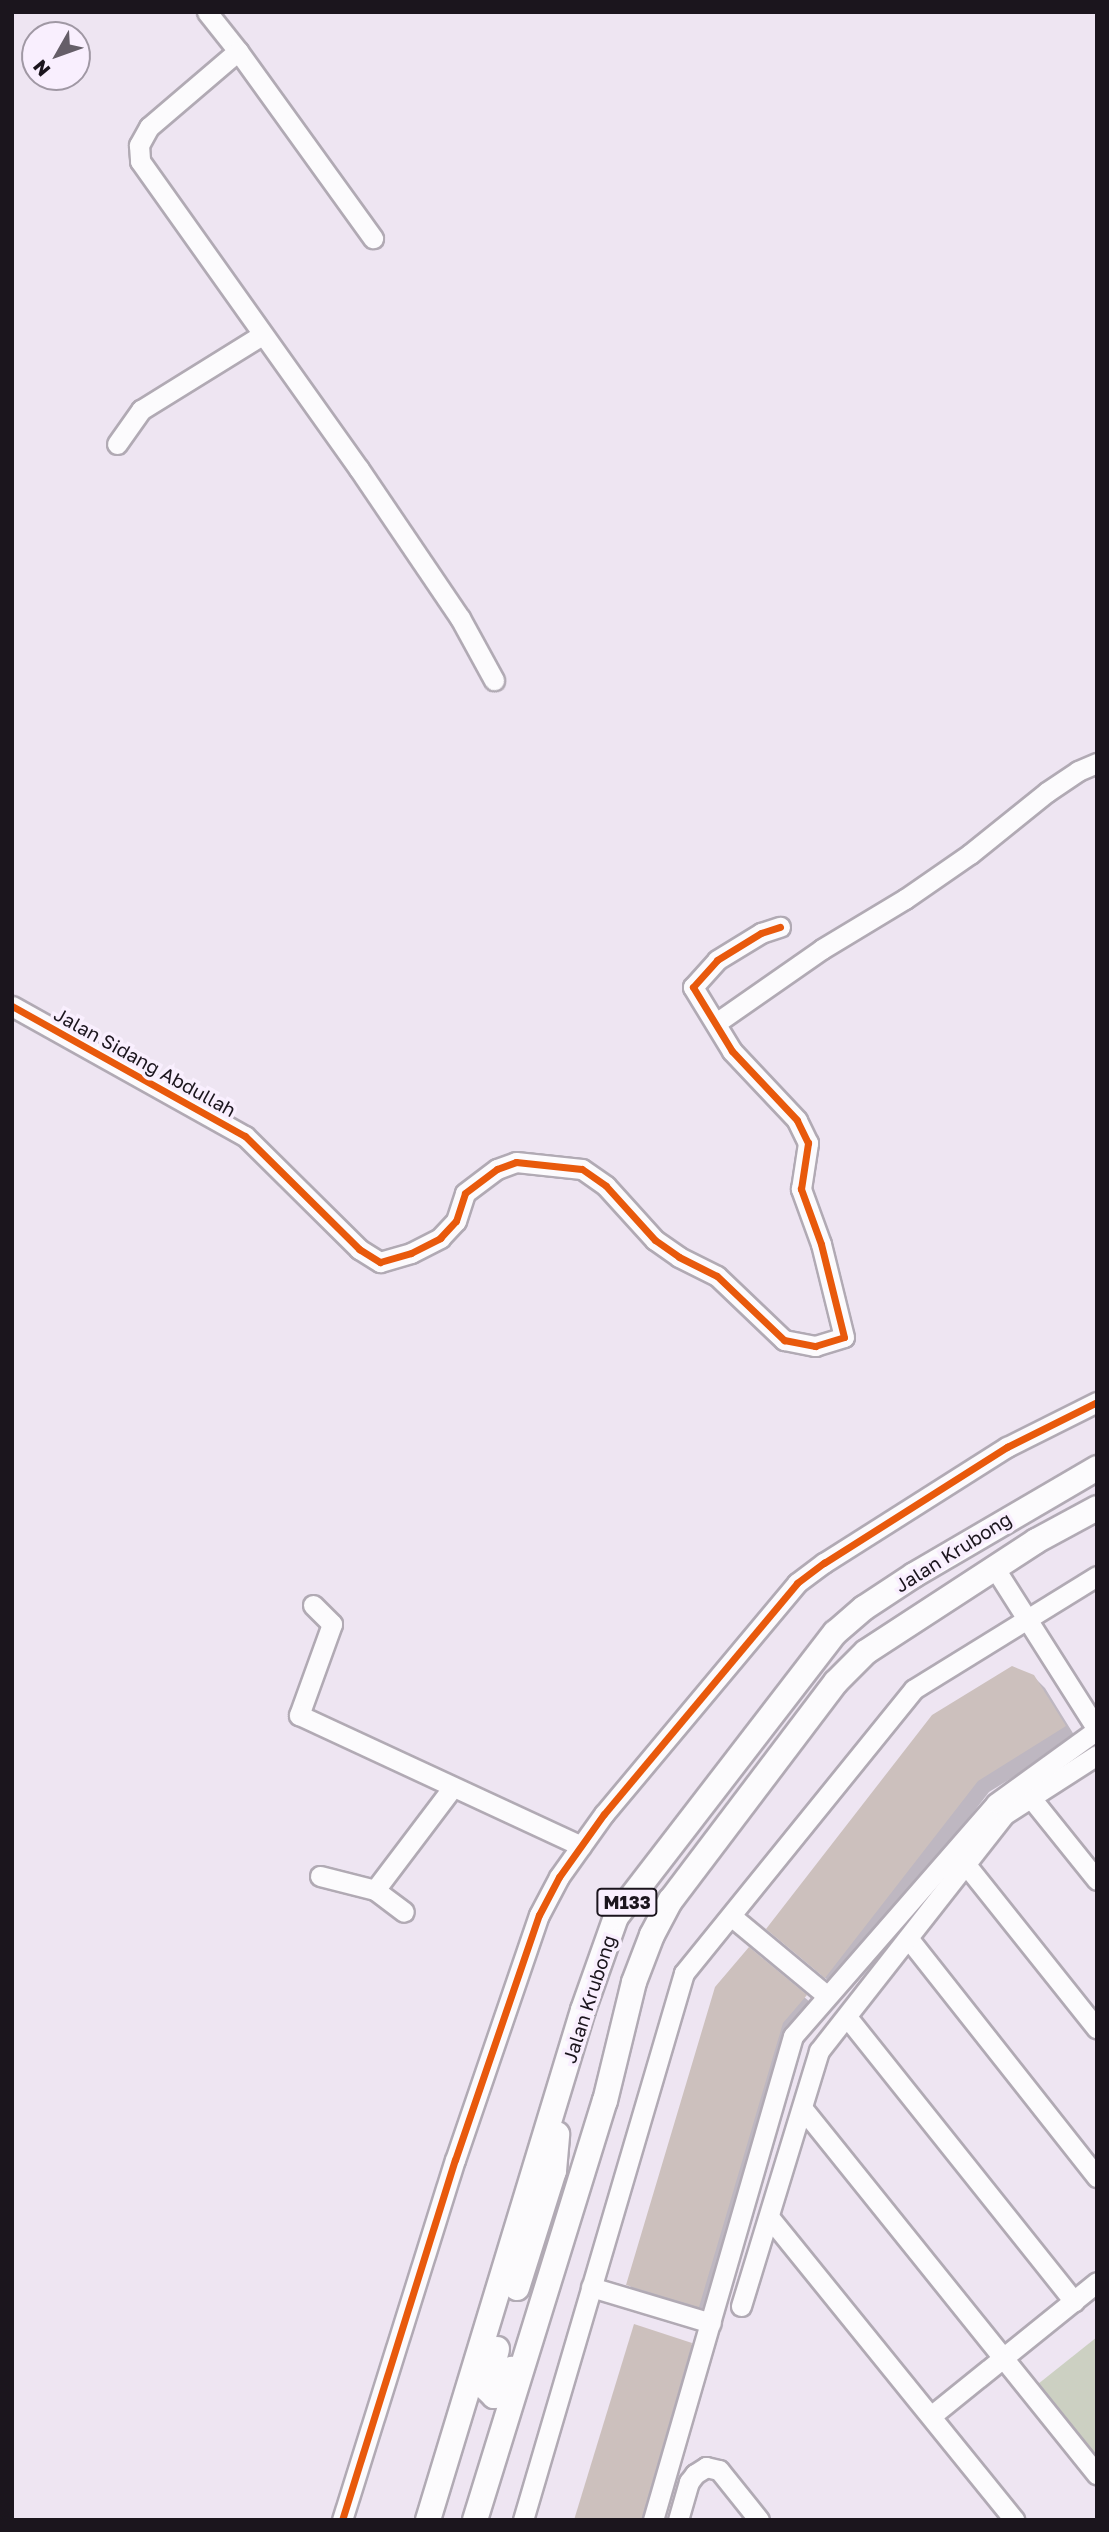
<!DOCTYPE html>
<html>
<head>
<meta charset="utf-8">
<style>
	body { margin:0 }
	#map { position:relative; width:1109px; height:2532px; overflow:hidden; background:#eee5f2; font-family:"Golos Text",sans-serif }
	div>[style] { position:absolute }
	.green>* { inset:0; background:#ccd0c2 }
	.shadow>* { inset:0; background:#0003 }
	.building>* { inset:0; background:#ccc0bd }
	.roads { filter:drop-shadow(2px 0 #b1aab4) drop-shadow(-2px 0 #b1aab4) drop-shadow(0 2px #b1aab4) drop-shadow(0 -2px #b1aab4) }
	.minor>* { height:19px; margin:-9.5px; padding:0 9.5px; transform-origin:9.5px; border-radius:9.5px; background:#fcfbfd }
	.major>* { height:24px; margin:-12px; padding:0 12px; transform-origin:12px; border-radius:12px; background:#fcfbfd }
	.cycleway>* { height:7px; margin:-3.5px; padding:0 3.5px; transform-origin:3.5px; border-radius:3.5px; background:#e8590c }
	span { translate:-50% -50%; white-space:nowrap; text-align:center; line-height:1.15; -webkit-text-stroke:7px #f9effe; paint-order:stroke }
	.shield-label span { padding:2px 5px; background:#f9effe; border:2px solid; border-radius:5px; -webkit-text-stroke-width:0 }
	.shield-label { font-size:18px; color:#1b151d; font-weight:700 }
	.street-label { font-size:19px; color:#1b151d }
	.frame { position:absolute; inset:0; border:14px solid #1b151d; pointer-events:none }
	.north { position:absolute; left:21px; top:21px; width:70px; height:70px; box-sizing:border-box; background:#f9effe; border:2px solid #a098a4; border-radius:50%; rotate:230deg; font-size:19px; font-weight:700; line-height:28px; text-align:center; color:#1b151d }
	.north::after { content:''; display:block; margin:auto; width:24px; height:32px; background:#655e68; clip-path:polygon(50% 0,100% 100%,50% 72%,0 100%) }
</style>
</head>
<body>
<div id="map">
	<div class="green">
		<i style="clip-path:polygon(1097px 2337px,1097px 2468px,1033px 2388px)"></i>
	</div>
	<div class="shadow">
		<i style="clip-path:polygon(1033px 1676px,1045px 1688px,1076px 1738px,989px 1792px,837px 1988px,768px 1929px)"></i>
		<i style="clip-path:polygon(749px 1950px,817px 2008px,794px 2035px,710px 2317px,640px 2296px,628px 2284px)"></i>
		<i style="clip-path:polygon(691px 2344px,702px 2356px,654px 2520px,576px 2520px)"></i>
	</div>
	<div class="building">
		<i style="clip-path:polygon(1012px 1666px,1034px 1675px,1066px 1726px,978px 1781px,825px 1978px,766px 1929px,932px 1715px)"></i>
		<i style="clip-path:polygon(749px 1947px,807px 1995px,783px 2023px,699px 2307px,626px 2285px,715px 1987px)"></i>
		<i style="clip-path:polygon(634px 2324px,692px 2343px,641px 2520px,574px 2520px)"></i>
	</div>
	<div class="roads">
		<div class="minor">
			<i style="left:207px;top:12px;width:50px;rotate:51.5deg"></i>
			<i style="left:238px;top:51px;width:231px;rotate:54.2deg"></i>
			<i style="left:238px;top:51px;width:117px;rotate:139.5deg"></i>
			<i style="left:149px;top:127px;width:21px;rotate:119deg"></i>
			<i style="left:139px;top:145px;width:16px;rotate:86deg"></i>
			<i style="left:140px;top:161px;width:378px;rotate:54.6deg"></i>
			<i style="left:359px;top:469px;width:180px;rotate:55.9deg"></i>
			<i style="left:460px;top:618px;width:71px;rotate:61.3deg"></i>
			<i style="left:117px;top:444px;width:42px;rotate:-54.8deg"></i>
			<i style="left:141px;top:410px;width:142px;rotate:-31.8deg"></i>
			<i style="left:12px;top:1006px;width:267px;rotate:29.2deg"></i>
			<i style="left:245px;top:1136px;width:161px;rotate:44.7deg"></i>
			<i style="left:359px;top:1249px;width:25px;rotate:32deg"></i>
			<i style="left:380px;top:1262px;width:32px;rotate:-16deg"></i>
			<i style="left:411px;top:1253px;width:33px;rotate:-27deg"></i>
			<i style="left:440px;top:1238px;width:23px;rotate:-47deg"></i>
			<i style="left:456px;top:1221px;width:29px;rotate:-72deg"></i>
			<i style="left:465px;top:1193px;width:40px;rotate:-37deg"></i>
			<i style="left:497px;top:1169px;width:20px;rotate:-20deg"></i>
			<i style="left:516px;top:1162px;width:66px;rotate:6.1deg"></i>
			<i style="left:582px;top:1169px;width:29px;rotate:35deg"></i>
			<i style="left:606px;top:1186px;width:73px;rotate:47.8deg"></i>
			<i style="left:655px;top:1240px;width:29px;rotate:35deg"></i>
			<i style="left:679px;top:1257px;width:42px;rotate:26.6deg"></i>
			<i style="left:717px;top:1276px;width:93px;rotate:43.7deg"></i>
			<i style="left:784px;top:1340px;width:32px;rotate:11deg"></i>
			<i style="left:815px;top:1346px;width:30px;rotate:-17deg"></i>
			<i style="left:844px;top:1337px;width:96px;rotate:-103.9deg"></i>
			<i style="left:821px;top:1244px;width:59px;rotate:-110deg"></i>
			<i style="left:801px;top:1189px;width:47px;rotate:-81.3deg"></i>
			<i style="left:808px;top:1143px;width:25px;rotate:-116deg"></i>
			<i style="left:797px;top:1120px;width:95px;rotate:-133.3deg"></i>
			<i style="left:732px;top:1051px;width:75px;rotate:-121.4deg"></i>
			<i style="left:693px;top:987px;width:36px;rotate:-48deg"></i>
			<i style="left:717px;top:960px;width:52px;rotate:-31.5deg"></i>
			<i style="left:761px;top:933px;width:20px;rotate:-18deg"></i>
			<i style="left:716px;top:1023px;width:129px;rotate:-34.9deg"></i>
			<i style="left:822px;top:949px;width:97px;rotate:-31.1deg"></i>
			<i style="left:905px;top:899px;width:79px;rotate:-34.7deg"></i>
			<i style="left:970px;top:854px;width:99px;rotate:-38.8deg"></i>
			<i style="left:1047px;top:792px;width:37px;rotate:-34deg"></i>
			<i style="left:1078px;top:771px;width:21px;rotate:-23deg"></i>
			<i style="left:994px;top:1567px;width:192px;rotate:57.6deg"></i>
			<i style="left:313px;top:1605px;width:27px;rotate:45deg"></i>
			<i style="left:332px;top:1624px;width:97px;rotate:109.9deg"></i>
			<i style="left:299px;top:1715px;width:311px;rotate:24.9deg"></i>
			<i style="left:1031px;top:1798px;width:105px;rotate:51.2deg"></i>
			<i style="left:967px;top:1866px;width:208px;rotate:51.4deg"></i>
			<i style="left:320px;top:1876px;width:57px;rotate:14.3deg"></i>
			<i style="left:375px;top:1890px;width:36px;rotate:37deg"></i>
			<i style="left:375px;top:1890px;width:129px;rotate:-52.9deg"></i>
			<i style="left:731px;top:1916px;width:124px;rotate:39.7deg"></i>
			<i style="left:908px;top:1938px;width:305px;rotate:51.7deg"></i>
			<i style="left:847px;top:2017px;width:364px;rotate:51.4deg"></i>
			<i style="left:803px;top:2109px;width:469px;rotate:51.2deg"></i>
			<i style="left:769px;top:2217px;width:390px;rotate:51deg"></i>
			<i style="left:591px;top:2287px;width:125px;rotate:16.7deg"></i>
			<i style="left:741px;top:2306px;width:267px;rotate:-73deg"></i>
			<i style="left:819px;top:2051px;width:301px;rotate:-51.9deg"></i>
			<i style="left:1005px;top:1814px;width:109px;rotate:-32.7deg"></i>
			<i style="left:931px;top:2416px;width:213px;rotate:-38.9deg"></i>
			<i style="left:342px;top:2520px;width:377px;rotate:-72.6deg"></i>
			<i style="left:455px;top:2160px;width:259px;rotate:-71.1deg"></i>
			<i style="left:539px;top:1915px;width:43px;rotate:-62.2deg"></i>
			<i style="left:559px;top:1877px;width:77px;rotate:-54.5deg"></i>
			<i style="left:604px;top:1814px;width:301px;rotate:-50.1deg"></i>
			<i style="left:797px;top:1583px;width:34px;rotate:-37deg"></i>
			<i style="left:824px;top:1563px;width:217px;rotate:-32.4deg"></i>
			<i style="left:1007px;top:1447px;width:101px;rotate:-26.6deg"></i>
			<i style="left:523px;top:2520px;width:570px;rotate:-73.6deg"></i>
			<i style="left:684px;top:1973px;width:365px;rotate:-51deg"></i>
			<i style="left:914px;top:1689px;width:215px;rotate:-31.7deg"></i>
			<i style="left:653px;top:2520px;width:504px;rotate:-73.87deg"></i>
			<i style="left:793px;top:2036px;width:309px;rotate:-48.9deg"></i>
			<i style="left:996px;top:1803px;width:125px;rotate:-35.9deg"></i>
			<i style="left:678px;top:2520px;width:40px;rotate:-74deg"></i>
			<i style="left:689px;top:2482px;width:10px;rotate:-53deg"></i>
			<i style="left:695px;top:2474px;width:13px;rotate:-32deg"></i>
			<i style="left:706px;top:2467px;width:13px;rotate:13deg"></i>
			<i style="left:719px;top:2470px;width:64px;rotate:51.3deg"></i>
		</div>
		<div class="major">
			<i style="left:517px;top:2288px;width:123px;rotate:-72.5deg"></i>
			<i style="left:554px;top:2171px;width:37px;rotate:-85deg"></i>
			<i style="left:497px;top:2349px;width:41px;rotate:104deg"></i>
			<i style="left:487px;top:2389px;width:10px;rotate:45deg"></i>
			<i style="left:494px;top:2396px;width:18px;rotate:-43deg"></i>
			<i style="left:507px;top:2384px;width:16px;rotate:-72deg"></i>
			<i style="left:428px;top:2520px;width:533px;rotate:-73.09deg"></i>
			<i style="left:583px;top:2010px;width:99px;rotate:-70.5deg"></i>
			<i style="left:616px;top:1917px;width:359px;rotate:-52.4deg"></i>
			<i style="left:835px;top:1633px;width:38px;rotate:-41deg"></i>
			<i style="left:864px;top:1608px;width:60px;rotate:-33.4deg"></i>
			<i style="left:914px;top:1575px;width:212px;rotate:-30.3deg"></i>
			<i style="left:475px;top:2520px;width:439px;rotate:-72.8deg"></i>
			<i style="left:605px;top:2101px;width:122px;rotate:-76.3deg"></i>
			<i style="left:634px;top:1982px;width:50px;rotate:-69deg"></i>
			<i style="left:652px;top:1935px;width:40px;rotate:-62deg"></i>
			<i style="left:671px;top:1900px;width:273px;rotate:-52.9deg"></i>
			<i style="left:836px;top:1682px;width:42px;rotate:-45deg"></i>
			<i style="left:866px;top:1652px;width:203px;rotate:-33.1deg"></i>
			<i style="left:1036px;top:1541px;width:69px;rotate:-28.4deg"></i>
		</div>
	</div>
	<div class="cycleway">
		<i style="left:12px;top:1006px;width:267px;rotate:29.2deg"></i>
		<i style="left:245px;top:1136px;width:161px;rotate:44.7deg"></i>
		<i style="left:359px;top:1249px;width:25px;rotate:32deg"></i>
		<i style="left:380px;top:1262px;width:32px;rotate:-16deg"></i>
		<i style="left:411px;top:1253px;width:33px;rotate:-27deg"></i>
		<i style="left:440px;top:1238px;width:23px;rotate:-47deg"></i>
		<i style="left:456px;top:1221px;width:29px;rotate:-72deg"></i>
		<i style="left:465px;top:1193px;width:40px;rotate:-37deg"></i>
		<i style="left:497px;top:1169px;width:20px;rotate:-20deg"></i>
		<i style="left:516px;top:1162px;width:66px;rotate:6.1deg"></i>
		<i style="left:582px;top:1169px;width:29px;rotate:35deg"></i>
		<i style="left:606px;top:1186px;width:73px;rotate:47.8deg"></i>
		<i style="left:655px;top:1240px;width:29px;rotate:35deg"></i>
		<i style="left:679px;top:1257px;width:42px;rotate:26.6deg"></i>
		<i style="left:717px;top:1276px;width:93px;rotate:43.7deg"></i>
		<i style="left:784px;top:1340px;width:32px;rotate:11deg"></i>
		<i style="left:815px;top:1346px;width:30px;rotate:-17deg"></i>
		<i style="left:844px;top:1337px;width:96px;rotate:-103.9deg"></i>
		<i style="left:821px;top:1244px;width:59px;rotate:-110deg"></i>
		<i style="left:801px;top:1189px;width:47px;rotate:-81.3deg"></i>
		<i style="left:808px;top:1143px;width:25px;rotate:-116deg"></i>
		<i style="left:797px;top:1120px;width:95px;rotate:-133.3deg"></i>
		<i style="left:732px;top:1051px;width:75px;rotate:-121.4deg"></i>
		<i style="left:693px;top:987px;width:36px;rotate:-48deg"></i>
		<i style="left:717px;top:960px;width:52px;rotate:-31.5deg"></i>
		<i style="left:761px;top:933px;width:20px;rotate:-18deg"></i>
		<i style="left:342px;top:2520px;width:377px;rotate:-72.6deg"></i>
		<i style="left:455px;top:2160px;width:259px;rotate:-71.1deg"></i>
		<i style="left:539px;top:1915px;width:43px;rotate:-62.2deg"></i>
		<i style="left:559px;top:1877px;width:77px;rotate:-54.5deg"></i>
		<i style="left:604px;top:1814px;width:301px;rotate:-50.1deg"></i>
		<i style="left:797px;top:1583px;width:34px;rotate:-37deg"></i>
		<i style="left:824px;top:1563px;width:217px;rotate:-32.4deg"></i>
		<i style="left:1007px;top:1447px;width:101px;rotate:-26.6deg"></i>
	</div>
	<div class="shield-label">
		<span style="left:627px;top:1902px">M133</span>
	</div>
	<div class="street-label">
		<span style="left:145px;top:1062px;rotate:29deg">Jalan Sidang Abdullah</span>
		<span style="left:953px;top:1552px;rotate:-32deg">Jalan Krubong</span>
		<span style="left:589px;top:1999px;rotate:-72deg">Jalan Krubong</span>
	</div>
	<div class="frame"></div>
	<div class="north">N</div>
</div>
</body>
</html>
